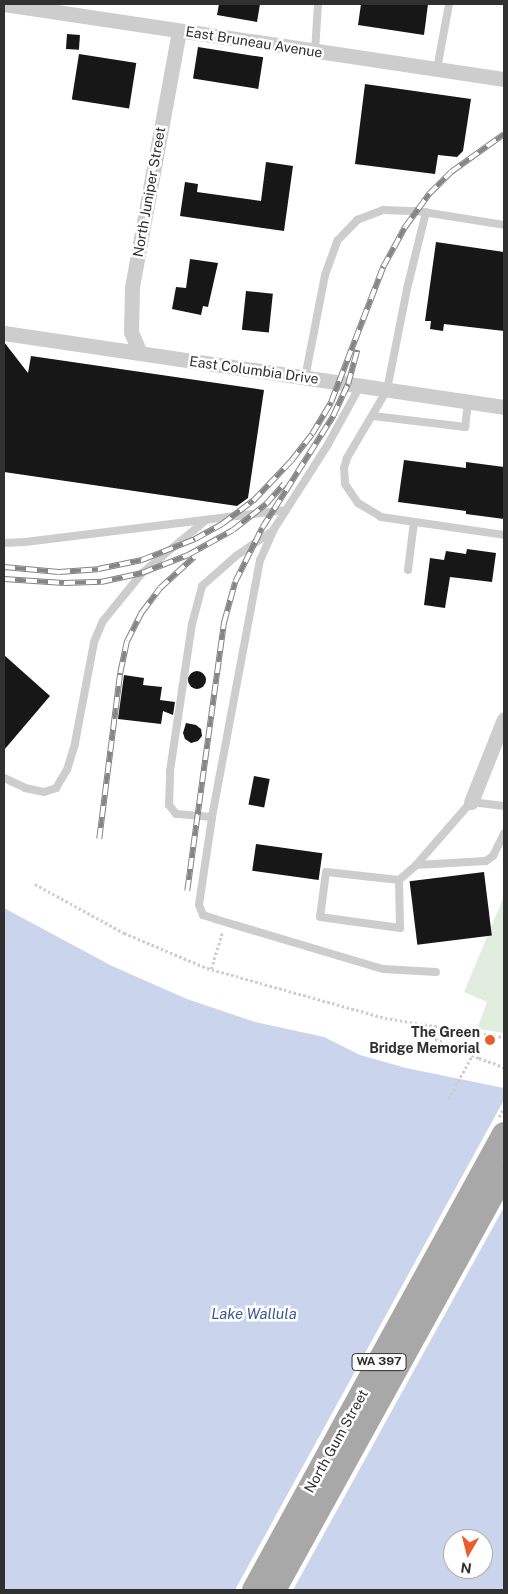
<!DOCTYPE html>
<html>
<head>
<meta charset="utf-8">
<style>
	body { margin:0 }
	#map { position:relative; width:508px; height:1594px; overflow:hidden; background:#fff; font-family:"Public Sans",sans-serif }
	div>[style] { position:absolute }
	.green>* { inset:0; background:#e1edde }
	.water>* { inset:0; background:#cad4ed }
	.pier>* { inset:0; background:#fff }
	.building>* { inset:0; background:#171717; transform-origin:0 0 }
	.round { border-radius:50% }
	.path>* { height:2.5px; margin-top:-1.25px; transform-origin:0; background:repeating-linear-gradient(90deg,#cdcdcd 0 2.5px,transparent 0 5px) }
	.lane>* { height:8px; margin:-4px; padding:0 4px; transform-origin:4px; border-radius:4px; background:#cdcdcd }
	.street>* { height:15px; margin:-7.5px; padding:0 7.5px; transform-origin:7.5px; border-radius:7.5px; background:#cdcdcd }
	.primary>* { height:24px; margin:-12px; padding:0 12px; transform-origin:12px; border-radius:12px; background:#a8a8a8 }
	.rail>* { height:5.5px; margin-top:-2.75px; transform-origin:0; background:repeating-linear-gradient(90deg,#fff 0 11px,#858585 0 22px); box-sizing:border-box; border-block:1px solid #858585 }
	.dots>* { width:14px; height:14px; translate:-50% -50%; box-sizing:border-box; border:2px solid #fff; border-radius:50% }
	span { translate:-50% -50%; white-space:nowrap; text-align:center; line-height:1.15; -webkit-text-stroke:5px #fff; paint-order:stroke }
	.shield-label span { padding:1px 4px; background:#fff; border:1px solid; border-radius:4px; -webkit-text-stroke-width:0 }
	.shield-label { font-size:12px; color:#303030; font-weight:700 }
	.street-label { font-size:14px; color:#303030 }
	.poi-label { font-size:14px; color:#303030; font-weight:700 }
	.right { translate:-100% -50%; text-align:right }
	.water-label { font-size:15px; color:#3c5694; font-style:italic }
	.frame { position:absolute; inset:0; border:5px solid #303030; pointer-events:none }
	.north { position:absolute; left:443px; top:1529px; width:50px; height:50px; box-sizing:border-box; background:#fff; border:1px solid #acacac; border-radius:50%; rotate:188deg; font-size:14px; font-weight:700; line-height:20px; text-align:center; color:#303030 }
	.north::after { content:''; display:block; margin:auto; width:18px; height:22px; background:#e85e31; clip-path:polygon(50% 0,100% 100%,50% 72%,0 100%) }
</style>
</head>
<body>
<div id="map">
	<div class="green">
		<i style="clip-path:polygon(504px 896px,504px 1033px,477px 1029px,487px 1002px,464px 992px)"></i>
	</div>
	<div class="water">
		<i style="clip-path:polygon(evenodd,4px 908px,112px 966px,187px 999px,255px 1022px,324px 1037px,360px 1055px,406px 1068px,504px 1088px,504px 1590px,4px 1590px,4px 908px,453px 1539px,483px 1539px,483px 1569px,453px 1569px,453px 1539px)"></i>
	</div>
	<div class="pier">
		<i style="clip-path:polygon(504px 1100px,504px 1207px,293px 1590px,235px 1590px)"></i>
	</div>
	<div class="building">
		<i style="clip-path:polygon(219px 4px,260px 4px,257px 22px,217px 15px)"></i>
		<i style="clip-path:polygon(361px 4px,428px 4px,424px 35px,358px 25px)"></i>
		<i style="left:67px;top:34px;width:13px;height:15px;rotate:4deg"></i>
		<i style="left:198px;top:47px;width:66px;height:32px;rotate:9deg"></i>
		<i style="left:79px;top:54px;width:58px;height:46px;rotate:9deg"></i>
		<i style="clip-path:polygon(365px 84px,471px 99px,463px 151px,457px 157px,438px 155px,435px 174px,355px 164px)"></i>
		<i style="clip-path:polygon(266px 162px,293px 166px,284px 231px,180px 216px,185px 182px,198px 184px,197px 192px,261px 201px)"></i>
		<i style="clip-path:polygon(436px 242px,504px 252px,504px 331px,444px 324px,443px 331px,430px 329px,431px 321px,425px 321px)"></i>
		<i style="clip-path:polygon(190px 259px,218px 263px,208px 307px,203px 306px,201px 315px,172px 309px,176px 287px,186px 288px)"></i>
		<i style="left:246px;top:291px;width:27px;height:39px;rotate:6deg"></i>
		<i style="clip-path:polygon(4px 342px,28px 373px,31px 356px,264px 390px,248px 498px,237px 506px,4px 472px)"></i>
		<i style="clip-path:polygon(404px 460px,466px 468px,466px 462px,504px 467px,504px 519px,466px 514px,466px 511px,398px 502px)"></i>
		<i style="clip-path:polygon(467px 549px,496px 553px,492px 582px,450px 577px,445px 608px,424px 605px,430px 558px,444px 560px,446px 551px,466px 554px)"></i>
		<i style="clip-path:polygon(4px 655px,50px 696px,4px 750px)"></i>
		<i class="round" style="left:188px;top:671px;width:18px;height:18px"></i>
		<i style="clip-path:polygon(124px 675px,144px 678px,143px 685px,162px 687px,160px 700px,175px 702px,173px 715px,163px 711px,161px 724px,118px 719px)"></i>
		<i style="clip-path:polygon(186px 723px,196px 725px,201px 729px,202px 736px,198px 741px,191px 743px,185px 739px,183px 733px)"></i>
		<i style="left:254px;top:776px;width:16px;height:29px;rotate:11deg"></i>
		<i style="left:256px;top:844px;width:67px;height:27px;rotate:8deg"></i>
		<i style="left:484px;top:872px;width:64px;height:75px;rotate:83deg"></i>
	</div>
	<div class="path">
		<i style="left:35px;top:884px;width:102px;rotate:28.8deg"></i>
		<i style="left:124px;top:933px;width:90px;rotate:22.9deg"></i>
		<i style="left:207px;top:968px;width:185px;rotate:15.7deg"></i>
		<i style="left:385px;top:1018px;width:121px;rotate:9.1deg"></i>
		<i style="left:211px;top:969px;width:39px;rotate:-73deg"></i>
		<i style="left:425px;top:1024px;width:7px;rotate:117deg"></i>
		<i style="left:422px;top:1030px;width:6px;rotate:51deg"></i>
		<i style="left:426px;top:1035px;width:58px;rotate:23.5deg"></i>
		<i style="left:479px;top:1058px;width:27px;rotate:20deg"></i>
		<i style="left:448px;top:1099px;width:49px;rotate:-60.8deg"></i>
		<i style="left:499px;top:1117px;width:11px;rotate:-63deg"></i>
	</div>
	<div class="lane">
		<i style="left:315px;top:51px;width:47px;rotate:-86.3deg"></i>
		<i style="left:437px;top:69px;width:66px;rotate:-79.5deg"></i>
		<i style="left:426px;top:212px;width:79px;rotate:103.9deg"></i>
		<i style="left:407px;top:289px;width:103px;rotate:101.2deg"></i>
		<i style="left:387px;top:390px;width:79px;rotate:120.5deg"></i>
		<i style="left:347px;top:458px;width:10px;rotate:107deg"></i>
		<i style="left:344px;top:468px;width:16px;rotate:86deg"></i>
		<i style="left:345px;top:484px;width:23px;rotate:56deg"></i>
		<i style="left:358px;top:503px;width:27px;rotate:31deg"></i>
		<i style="left:381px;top:517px;width:124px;rotate:8.3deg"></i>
		<i style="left:305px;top:378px;width:105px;rotate:-79deg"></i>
		<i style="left:325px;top:275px;width:37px;rotate:-70deg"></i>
		<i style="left:338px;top:240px;width:28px;rotate:-46deg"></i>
		<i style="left:357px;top:220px;width:28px;rotate:-21deg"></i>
		<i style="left:383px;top:210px;width:34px;rotate:2deg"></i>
		<i style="left:417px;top:211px;width:88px;rotate:9.1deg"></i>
		<i style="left:360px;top:386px;width:68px;rotate:118.8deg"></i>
		<i style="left:327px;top:446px;width:98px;rotate:122.6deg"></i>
		<i style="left:274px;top:529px;width:34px;rotate:114deg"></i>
		<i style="left:260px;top:560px;width:255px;rotate:100.6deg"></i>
		<i style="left:213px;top:811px;width:95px;rotate:98.5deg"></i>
		<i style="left:199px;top:905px;width:11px;rotate:68deg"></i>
		<i style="left:203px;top:915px;width:13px;rotate:18deg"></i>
		<i style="left:215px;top:919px;width:175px;rotate:16.6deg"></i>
		<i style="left:383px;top:969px;width:53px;rotate:3.2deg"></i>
		<i style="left:373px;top:416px;width:93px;rotate:6.8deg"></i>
		<i style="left:465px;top:427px;width:25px;rotate:-83deg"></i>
		<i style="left:4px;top:543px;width:21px;rotate:-3deg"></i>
		<i style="left:25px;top:542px;width:263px;rotate:-7deg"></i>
		<i style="left:408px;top:570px;width:48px;rotate:-82.9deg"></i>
		<i style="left:4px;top:778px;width:23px;rotate:25deg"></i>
		<i style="left:25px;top:788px;width:19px;rotate:12deg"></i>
		<i style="left:44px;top:792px;width:13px;rotate:-18deg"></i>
		<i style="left:56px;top:788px;width:21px;rotate:-59deg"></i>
		<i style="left:67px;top:770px;width:28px;rotate:-73deg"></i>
		<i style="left:75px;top:743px;width:103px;rotate:-79.3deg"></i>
		<i style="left:94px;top:642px;width:23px;rotate:-67deg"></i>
		<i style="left:103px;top:621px;width:62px;rotate:-50.9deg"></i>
		<i style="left:142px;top:573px;width:83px;rotate:-39.6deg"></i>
		<i style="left:504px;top:806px;width:33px;rotate:-173deg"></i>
		<i style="left:471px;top:802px;width:84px;rotate:131.1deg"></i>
		<i style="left:416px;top:865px;width:70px;rotate:-3.3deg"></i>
		<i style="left:486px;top:861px;width:9px;rotate:-36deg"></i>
		<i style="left:493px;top:856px;width:25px;rotate:-64deg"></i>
		<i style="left:212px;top:817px;width:36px;rotate:-175deg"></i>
		<i style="left:176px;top:814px;width:11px;rotate:-128deg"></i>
		<i style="left:169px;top:805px;width:34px;rotate:-88deg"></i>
		<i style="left:170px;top:771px;width:149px;rotate:-81.5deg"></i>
		<i style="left:192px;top:624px;width:39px;rotate:-75deg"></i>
		<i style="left:202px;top:586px;width:45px;rotate:-41.4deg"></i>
		<i style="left:236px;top:556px;width:42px;rotate:-34.4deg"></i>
		<i style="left:399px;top:880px;width:73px;rotate:-173.7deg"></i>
		<i style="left:326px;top:872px;width:45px;rotate:97.6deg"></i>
		<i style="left:320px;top:917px;width:81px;rotate:7.8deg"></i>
		<i style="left:400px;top:928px;width:48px;rotate:-91.2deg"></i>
		<i style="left:399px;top:880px;width:23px;rotate:-41deg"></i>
	</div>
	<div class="street">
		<i style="left:4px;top:4px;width:506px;rotate:8.53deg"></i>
		<i style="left:4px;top:333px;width:505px;rotate:8.42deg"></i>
		<i style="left:140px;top:353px;width:23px;rotate:-113deg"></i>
		<i style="left:131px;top:332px;width:45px;rotate:-88.7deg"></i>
		<i style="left:132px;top:287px;width:260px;rotate:-79.6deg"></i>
		<i style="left:471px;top:802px;width:89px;rotate:-68.3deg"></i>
	</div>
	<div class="primary">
		<i style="left:254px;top:1590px;width:520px;rotate:-61.27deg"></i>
		<i style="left:274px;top:1590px;width:476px;rotate:-61.1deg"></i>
	</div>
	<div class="rail">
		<i style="left:4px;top:567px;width:55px;rotate:5.2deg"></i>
		<i style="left:59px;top:572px;width:39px;rotate:-4deg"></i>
		<i style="left:98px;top:569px;width:45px;rotate:-11.6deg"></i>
		<i style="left:142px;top:560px;width:57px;rotate:-21.6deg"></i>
		<i style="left:195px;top:539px;width:31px;rotate:-29deg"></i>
		<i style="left:222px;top:524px;width:39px;rotate:-37deg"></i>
		<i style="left:253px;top:501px;width:55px;rotate:-46.5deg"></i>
		<i style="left:291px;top:461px;width:34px;rotate:-52deg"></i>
		<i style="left:312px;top:434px;width:37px;rotate:-59deg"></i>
		<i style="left:331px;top:402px;width:145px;rotate:-68.9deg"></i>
		<i style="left:383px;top:267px;width:46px;rotate:-61.2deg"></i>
		<i style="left:405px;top:227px;width:41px;rotate:-54deg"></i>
		<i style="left:429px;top:194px;width:31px;rotate:-45deg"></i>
		<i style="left:451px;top:172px;width:65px;rotate:-35.6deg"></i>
		<i style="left:4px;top:579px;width:60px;rotate:3.8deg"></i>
		<i style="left:64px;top:583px;width:37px;rotate:-2deg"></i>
		<i style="left:101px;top:582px;width:42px;rotate:-12.4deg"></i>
		<i style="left:142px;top:573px;width:49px;rotate:-21.4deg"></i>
		<i style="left:188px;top:555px;width:51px;rotate:-29.1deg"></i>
		<i style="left:233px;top:530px;width:42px;rotate:-38.2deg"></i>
		<i style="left:266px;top:504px;width:27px;rotate:-48deg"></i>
		<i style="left:99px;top:839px;width:167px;rotate:-82.8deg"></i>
		<i style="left:120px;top:673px;width:33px;rotate:-78deg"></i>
		<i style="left:127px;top:641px;width:33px;rotate:-63deg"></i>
		<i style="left:142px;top:612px;width:30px;rotate:-53deg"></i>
		<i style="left:160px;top:588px;width:46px;rotate:-42.4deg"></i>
		<i style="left:187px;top:891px;width:272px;rotate:-82.2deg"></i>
		<i style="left:224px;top:622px;width:41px;rotate:-74.6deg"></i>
		<i style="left:235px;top:582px;width:60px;rotate:-63.4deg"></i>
		<i style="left:262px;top:528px;width:133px;rotate:-57.6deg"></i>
		<i style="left:333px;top:416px;width:35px;rotate:-65deg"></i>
		<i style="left:348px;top:384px;width:35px;rotate:-75deg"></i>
	</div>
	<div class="dots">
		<i style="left:490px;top:1040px;background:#e85e31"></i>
	</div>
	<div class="shield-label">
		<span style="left:379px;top:1362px">WA 397</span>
	</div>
	<div class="street-label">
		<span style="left:254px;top:42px;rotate:9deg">East Bruneau Avenue</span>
		<span style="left:149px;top:192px;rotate:-80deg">North Juniper Street</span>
		<span style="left:254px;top:370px;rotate:8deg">East Columbia Drive</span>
		<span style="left:336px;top:1441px;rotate:-61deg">North Gum Street</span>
	</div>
	<div class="poi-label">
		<span class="right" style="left:480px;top:1040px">The Green<br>Bridge Memorial</span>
	</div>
	<div class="water-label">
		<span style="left:254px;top:1314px">Lake Wallula</span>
	</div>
	<div class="frame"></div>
	<div class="north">N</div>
</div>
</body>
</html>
